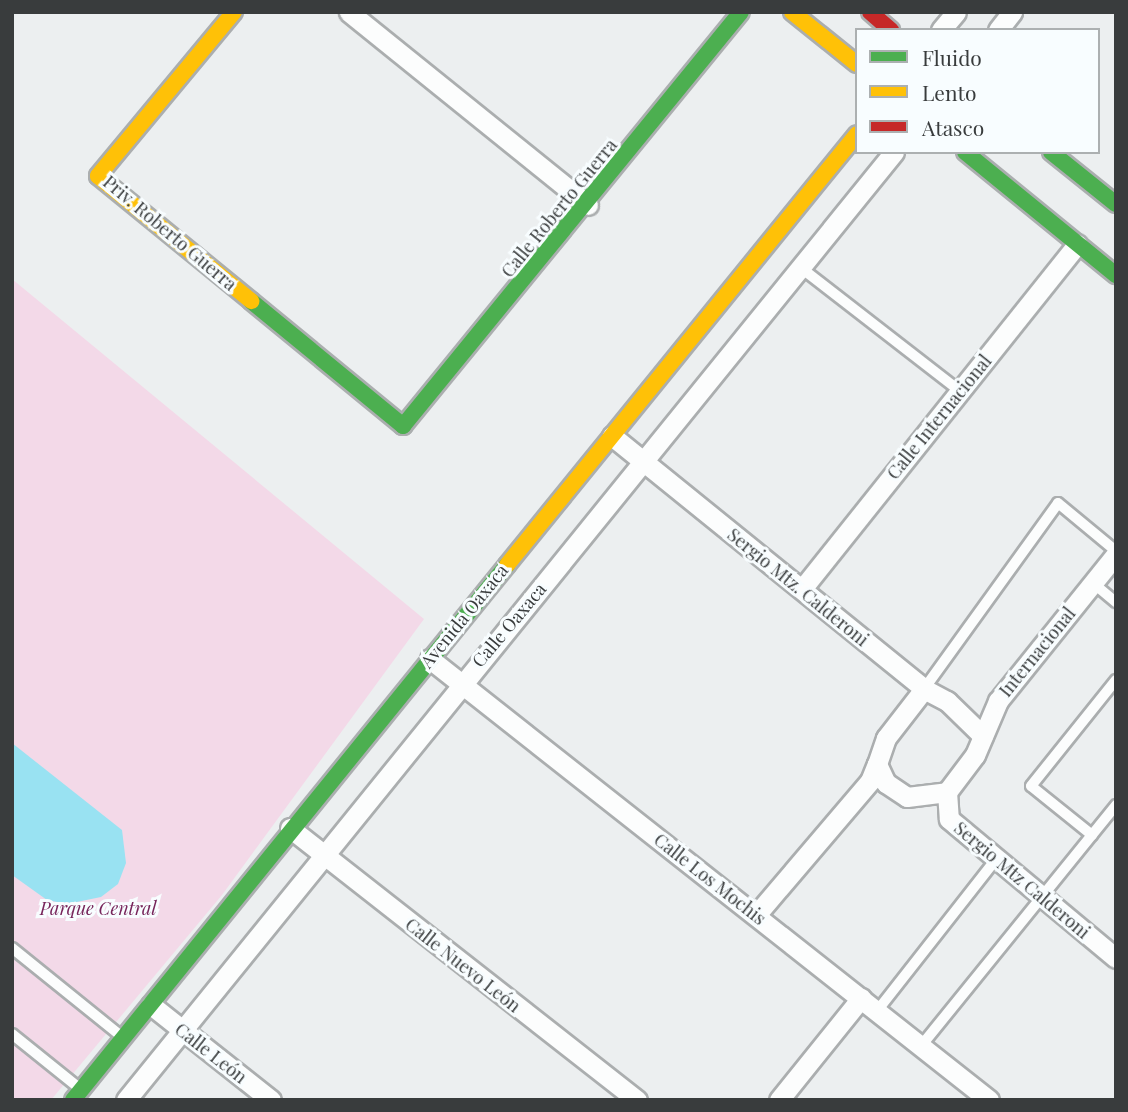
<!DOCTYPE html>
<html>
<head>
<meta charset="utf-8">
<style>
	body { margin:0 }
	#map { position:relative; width:1128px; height:1112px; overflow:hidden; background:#eceff0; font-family:"Playfair Display",serif }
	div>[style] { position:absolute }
	.green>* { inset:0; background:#f3d9e8 }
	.water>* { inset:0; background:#99e2f2 }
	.roads { filter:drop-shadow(2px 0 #abaeaf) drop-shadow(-2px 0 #abaeaf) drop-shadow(0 2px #abaeaf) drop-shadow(0 -2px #abaeaf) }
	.lane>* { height:10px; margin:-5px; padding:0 5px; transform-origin:5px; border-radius:5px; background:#fcfdfd }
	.street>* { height:19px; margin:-9.5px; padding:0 9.5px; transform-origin:9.5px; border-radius:9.5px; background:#fcfdfd }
	.fast>* { height:16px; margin:-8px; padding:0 8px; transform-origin:8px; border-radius:8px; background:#4caf50 }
	.slow>* { height:16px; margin:-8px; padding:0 8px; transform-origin:8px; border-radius:8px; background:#ffc107 }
	.jam>* { height:16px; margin:-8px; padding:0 8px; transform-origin:8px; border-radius:8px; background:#c62828 }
	span { translate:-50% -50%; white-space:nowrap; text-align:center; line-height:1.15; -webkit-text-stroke:6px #f8fdff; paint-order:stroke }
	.street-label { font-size:18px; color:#393c3d }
	.park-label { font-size:18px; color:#77255b; font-style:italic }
	.frame { position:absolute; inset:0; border:14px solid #393c3d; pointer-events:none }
	.legend { position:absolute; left:855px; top:28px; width:245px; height:126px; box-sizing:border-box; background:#f8fdff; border:2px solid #acb0b1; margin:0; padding:9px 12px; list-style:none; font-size:21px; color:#393c3d }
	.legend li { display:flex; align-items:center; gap:14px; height:35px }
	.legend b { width:35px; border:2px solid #acb0b1 }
</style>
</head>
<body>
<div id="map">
	<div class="green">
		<i style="clip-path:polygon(12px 279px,424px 619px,222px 895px,51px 1100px,12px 1100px)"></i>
	</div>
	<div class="water">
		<i style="clip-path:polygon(12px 743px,122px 830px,126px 863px,118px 884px,101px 897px,67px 904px,47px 900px,12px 875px)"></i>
	</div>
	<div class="roads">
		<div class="lane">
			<i style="left:800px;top:267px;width:202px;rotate:37.8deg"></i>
			<i style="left:1093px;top:583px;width:30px;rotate:40deg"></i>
			<i style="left:924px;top:689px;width:229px;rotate:-54.2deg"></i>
			<i style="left:1058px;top:503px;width:75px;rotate:39.6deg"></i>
			<i style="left:1092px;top:835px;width:78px;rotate:-141.2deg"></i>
			<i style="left:1031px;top:786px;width:136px;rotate:-51.3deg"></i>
			<i style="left:12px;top:948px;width:140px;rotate:38.9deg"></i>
			<i style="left:877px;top:1011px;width:193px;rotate:-51.9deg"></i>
			<i style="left:12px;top:1034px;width:85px;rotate:38.8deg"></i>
			<i style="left:921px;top:1046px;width:310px;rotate:-51deg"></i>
		</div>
		<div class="street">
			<i style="left:349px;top:12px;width:307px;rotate:38.9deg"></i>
			<i style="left:941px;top:30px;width:23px;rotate:-50deg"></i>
			<i style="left:998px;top:30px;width:23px;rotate:-52deg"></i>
			<i style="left:612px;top:436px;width:402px;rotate:39deg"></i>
			<i style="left:924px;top:689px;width:26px;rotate:28deg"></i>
			<i style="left:947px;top:701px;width:50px;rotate:44.2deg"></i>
			<i style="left:802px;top:589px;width:441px;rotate:-51.4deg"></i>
			<i style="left:430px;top:659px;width:712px;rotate:38.27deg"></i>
			<i style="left:924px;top:689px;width:62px;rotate:127.8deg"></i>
			<i style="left:886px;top:738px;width:28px;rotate:109deg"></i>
			<i style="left:877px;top:764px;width:21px;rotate:65deg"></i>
			<i style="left:886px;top:783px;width:25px;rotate:34deg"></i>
			<i style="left:907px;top:797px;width:40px;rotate:-7.1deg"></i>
			<i style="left:947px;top:792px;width:46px;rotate:-52.9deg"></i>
			<i style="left:975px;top:755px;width:59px;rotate:-66.9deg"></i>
			<i style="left:998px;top:701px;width:189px;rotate:-51.2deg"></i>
			<i style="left:947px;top:792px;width:27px;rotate:86deg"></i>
			<i style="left:949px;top:819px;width:217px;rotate:39.8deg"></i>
			<i style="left:290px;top:828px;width:441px;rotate:38.1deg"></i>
			<i style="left:756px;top:915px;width:176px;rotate:-49.6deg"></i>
			<i style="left:870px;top:781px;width:18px;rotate:-68deg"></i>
			<i style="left:151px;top:1005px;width:153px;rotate:38.4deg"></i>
			<i style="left:126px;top:1100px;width:1220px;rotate:-50.99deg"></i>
			<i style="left:779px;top:1100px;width:131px;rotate:-51.2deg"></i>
		</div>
		<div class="fast">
			<i style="left:965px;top:152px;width:195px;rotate:39.2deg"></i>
			<i style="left:1051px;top:152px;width:83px;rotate:38.7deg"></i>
			<i style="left:251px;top:301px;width:197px;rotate:39.4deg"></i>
			<i style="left:403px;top:426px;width:534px;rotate:-50.77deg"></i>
			<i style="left:73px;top:1100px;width:689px;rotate:-50.95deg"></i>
		</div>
		<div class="slow">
			<i style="left:234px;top:12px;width:213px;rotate:129.7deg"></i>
			<i style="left:98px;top:176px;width:198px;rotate:39.2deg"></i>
			<i style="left:792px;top:12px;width:83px;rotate:38.7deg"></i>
			<i style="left:507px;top:565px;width:555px;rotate:-50.92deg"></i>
		</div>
		<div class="jam">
			<i style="left:870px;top:12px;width:28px;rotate:41deg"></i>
		</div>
	</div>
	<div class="street-label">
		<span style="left:559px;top:208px;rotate:-51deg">Calle Roberto Guerra</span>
		<span style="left:170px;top:233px;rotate:40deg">Priv. Roberto Guerra</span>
		<span style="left:939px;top:417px;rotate:-51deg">Calle Internacional</span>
		<span style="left:798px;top:587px;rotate:39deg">Sergio Mtz. Calderoni</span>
		<span style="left:464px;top:616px;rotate:-51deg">Avenida Oaxaca</span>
		<span style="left:509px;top:625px;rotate:-50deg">Calle Oaxaca</span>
		<span style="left:1037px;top:652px;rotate:-51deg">Internacional</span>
		<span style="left:710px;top:879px;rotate:38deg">Calle Los Mochis</span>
		<span style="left:1022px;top:880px;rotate:40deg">Sergio Mtz Calderoni</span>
		<span style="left:463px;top:965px;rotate:38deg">Calle Nuevo León</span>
		<span style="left:211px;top:1053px;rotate:38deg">Calle León</span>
	</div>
	<div class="park-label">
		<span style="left:98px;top:908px">Parque Central</span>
	</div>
	<div class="frame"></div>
	<ul class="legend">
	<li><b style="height:9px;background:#4caf50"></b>Fluido</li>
	<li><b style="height:9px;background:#ffc107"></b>Lento</li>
	<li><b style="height:9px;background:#c62828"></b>Atasco</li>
	</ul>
</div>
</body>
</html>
